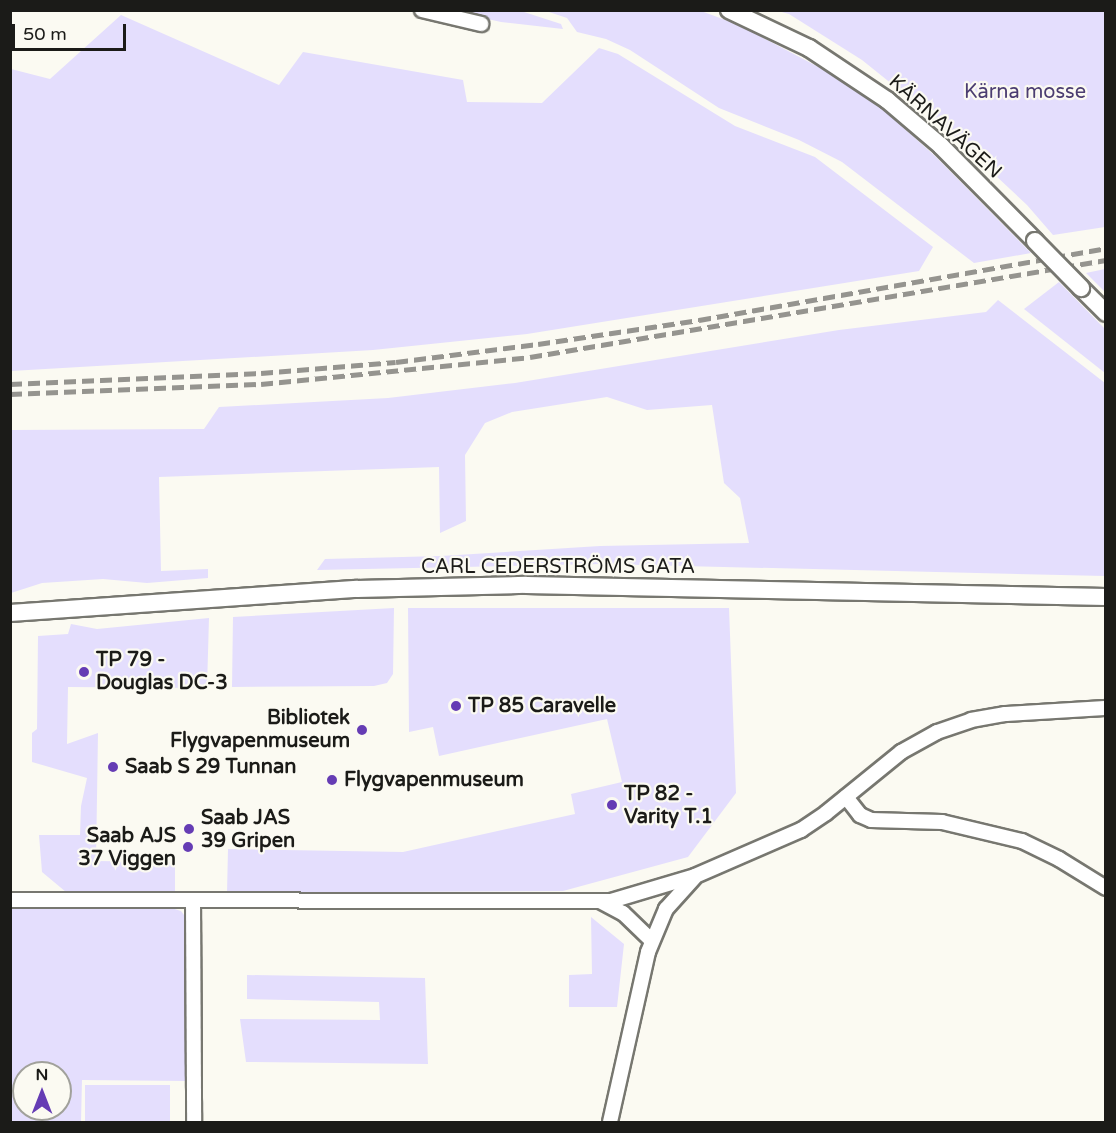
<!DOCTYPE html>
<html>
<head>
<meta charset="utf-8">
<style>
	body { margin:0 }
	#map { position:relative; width:1116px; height:1133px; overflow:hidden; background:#fbfaf2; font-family:"Varela Round",sans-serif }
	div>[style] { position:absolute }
	.green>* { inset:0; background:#e4defd; transform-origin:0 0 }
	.roads { filter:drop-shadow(2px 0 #777770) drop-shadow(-2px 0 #777770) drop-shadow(0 2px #777770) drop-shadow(0 -2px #777770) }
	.minor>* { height:14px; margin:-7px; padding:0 7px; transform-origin:7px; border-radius:7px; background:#fff }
	.tertiary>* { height:16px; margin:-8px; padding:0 8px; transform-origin:8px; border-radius:8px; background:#fff }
	.rail>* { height:4.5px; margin-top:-2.25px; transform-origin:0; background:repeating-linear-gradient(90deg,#95948f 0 12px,transparent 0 18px) }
	.bridges { filter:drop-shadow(2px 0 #777770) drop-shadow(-2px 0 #777770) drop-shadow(0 2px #777770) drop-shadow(0 -2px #777770) }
	.tertiary-bridge>* { height:16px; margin:-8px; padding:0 8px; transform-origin:8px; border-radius:8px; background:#fff }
	.dots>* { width:16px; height:16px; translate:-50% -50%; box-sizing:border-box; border:3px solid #fbfaf2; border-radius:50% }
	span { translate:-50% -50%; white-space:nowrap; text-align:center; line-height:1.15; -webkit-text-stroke:4.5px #fbfaf2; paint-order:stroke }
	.park-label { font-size:20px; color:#4b3d71 }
	.street-label { font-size:20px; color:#1b1b18 }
	.poi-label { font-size:20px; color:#1b1b18; font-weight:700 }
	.left { translate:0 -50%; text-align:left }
	.right { translate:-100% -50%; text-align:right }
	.frame { position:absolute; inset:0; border:12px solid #1b1b18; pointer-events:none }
	.north { position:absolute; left:12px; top:1061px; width:60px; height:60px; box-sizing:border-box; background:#fbfaf2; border:2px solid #a1a19b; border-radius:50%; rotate:0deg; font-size:16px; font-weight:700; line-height:24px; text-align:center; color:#1b1b18 }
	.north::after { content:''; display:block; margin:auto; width:21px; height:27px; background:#653cb4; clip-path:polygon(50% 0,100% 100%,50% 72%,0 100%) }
	.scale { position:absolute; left:12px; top:24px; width:114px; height:27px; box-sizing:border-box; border:3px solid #1b1b18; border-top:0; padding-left:8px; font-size:18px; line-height:21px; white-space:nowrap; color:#1b1b18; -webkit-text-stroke:4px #fbfaf2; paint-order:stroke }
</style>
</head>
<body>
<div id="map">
	<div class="green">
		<i style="clip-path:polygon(469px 11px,521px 11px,561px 24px,563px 29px,501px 22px,470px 15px)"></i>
		<i style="clip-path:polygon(546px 11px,701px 11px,739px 25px,843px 80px,887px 113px,935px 156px,1031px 253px,974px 263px,842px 162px,799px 140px,719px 108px,630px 50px,606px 39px,577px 32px,567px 18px)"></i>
		<i style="clip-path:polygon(778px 11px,1105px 11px,1105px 227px,1053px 235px,1027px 205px,933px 117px,862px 60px,789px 14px)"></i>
		<i style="clip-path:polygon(121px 15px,279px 85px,303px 52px,463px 80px,467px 102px,542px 103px,599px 48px,618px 54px,735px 126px,815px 157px,933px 247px,919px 271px,527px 334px,373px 350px,11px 371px,11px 69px,50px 79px)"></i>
		<i style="clip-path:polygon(1105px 269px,1106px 269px,1105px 292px,1086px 273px)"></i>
		<i style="clip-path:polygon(1059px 282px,1105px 329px,1105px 373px,1024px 309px)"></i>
		<i style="clip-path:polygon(998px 300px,1105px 383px,1105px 576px,601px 564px,317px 570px,325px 559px,441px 556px,600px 546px,749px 543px,740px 498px,724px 483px,712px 405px,647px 410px,607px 397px,512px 412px,485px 423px,465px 455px,466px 521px,440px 533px,439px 467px,159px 477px,161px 571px,208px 569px,208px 578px,147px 583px,103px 579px,42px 583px,11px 593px,11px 430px,204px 429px,219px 407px,388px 398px,515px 383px,839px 330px,986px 312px)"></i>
		<i style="clip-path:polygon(394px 608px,393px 674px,387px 683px,374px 686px,232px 687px,233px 617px)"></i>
		<i style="clip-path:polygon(408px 608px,729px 608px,736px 793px,688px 857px,563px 891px,227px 893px,228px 849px,403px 852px,575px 814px,571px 794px,622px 782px,607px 719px,439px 756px,433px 727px,409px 732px)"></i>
		<i style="clip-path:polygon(209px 618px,207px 688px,68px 687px,67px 744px,98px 733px,96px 861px,175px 862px,175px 893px,66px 892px,42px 872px,39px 835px,80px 835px,81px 806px,87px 778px,32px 762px,32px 733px,37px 729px,38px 636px,68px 634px,71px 624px,97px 629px)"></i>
		<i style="clip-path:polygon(evenodd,11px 905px,165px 906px,181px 911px,187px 919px,185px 1081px,82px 1080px,81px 1122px,11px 1122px,11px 905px,24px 1073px,60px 1073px,60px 1109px,24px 1109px,24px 1073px)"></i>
		<i style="clip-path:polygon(591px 917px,624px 944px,617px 1007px,569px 1007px,569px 975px,592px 974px)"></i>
		<i style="clip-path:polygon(247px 975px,425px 978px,428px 1064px,246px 1062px,240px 1019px,380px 1020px,379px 1002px,247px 999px)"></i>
		<i style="left:85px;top:1085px;width:85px;height:37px"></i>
	</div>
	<div class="roads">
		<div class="minor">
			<i style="left:422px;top:10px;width:61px;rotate:13.3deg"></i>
			<i style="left:846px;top:797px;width:23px;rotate:52deg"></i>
			<i style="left:860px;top:815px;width:12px;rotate:24deg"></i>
			<i style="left:871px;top:820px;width:71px;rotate:1.6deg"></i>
			<i style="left:942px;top:822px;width:82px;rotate:13.4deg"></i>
			<i style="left:1022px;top:841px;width:41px;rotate:25.9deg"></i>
			<i style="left:1059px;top:859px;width:55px;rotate:31.7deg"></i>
			<i style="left:10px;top:900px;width:601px;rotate:0.1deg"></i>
			<i style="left:611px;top:901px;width:88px;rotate:-16.6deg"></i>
			<i style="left:695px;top:876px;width:116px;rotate:-23.5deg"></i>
			<i style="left:801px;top:830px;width:30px;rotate:-34deg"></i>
			<i style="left:826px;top:813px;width:97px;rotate:-39.1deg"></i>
			<i style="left:901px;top:752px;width:41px;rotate:-29.1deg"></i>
			<i style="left:937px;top:732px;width:36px;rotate:-19deg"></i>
			<i style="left:971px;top:720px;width:35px;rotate:-10deg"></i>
			<i style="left:1005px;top:714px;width:101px;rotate:-3.4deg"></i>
			<i style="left:600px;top:901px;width:26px;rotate:28deg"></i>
			<i style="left:623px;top:913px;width:40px;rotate:44deg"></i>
			<i style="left:193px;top:902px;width:220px;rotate:89.7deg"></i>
			<i style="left:610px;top:1122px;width:174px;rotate:-77.4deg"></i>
			<i style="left:648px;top:952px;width:47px;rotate:-67.3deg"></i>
			<i style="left:666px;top:909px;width:42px;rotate:-47.9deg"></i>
		</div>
		<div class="tertiary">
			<i style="left:729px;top:10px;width:89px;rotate:25.4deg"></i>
			<i style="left:809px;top:48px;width:94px;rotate:33.7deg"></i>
			<i style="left:887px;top:100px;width:71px;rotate:40.4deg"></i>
			<i style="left:941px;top:146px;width:134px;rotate:45.3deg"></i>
			<i style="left:1081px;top:288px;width:35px;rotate:45deg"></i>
			<i style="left:10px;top:613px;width:348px;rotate:-4deg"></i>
			<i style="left:357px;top:589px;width:169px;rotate:-1.4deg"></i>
			<i style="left:526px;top:585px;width:580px;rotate:1.19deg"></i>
		</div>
	</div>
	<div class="rail">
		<i style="left:10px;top:384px;width:251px;rotate:-2.5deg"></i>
		<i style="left:261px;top:373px;width:135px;rotate:-4.7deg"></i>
		<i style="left:396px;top:362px;width:143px;rotate:-7.2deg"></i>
		<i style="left:538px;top:344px;width:163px;rotate:-8.5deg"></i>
		<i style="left:699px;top:320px;width:413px;rotate:-10deg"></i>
		<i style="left:10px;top:394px;width:251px;rotate:-2.3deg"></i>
		<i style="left:261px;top:384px;width:270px;rotate:-5.7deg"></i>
		<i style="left:530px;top:357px;width:584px;rotate:-9.56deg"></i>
	</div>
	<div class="bridges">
		<div class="tertiary-bridge">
			<i style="left:1035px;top:241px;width:66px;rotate:45.6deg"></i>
		</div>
	</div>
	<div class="dots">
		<i style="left:84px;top:672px;background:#653cb4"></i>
		<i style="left:456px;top:706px;background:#653cb4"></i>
		<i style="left:362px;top:730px;background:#653cb4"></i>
		<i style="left:113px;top:767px;background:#653cb4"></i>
		<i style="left:332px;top:780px;background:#653cb4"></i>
		<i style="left:612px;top:805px;background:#653cb4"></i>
		<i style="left:189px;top:829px;background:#653cb4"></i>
		<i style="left:188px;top:847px;background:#653cb4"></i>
	</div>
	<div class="park-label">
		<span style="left:1025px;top:92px">Kärna mosse</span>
	</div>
	<div class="street-label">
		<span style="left:945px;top:127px;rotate:42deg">KÄRNAVÄGEN</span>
		<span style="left:558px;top:567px">CARL CEDERSTRÖMS GATA</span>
	</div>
	<div class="poi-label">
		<span class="left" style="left:96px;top:672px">TP 79 -<br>Douglas DC-3</span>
		<span class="left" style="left:468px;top:706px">TP 85 Caravelle</span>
		<span class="right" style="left:350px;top:730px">Bibliotek<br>Flygvapenmuseum</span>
		<span class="left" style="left:125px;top:767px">Saab S 29 Tunnan</span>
		<span class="left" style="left:344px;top:780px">Flygvapenmuseum</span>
		<span class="left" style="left:624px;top:806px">TP 82 -<br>Varity T.1</span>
		<span class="left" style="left:201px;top:830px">Saab JAS<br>39 Gripen</span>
		<span class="right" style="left:176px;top:848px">Saab AJS<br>37 Viggen</span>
	</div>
	<div class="frame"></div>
	<div class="north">N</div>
	<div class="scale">50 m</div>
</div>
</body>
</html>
